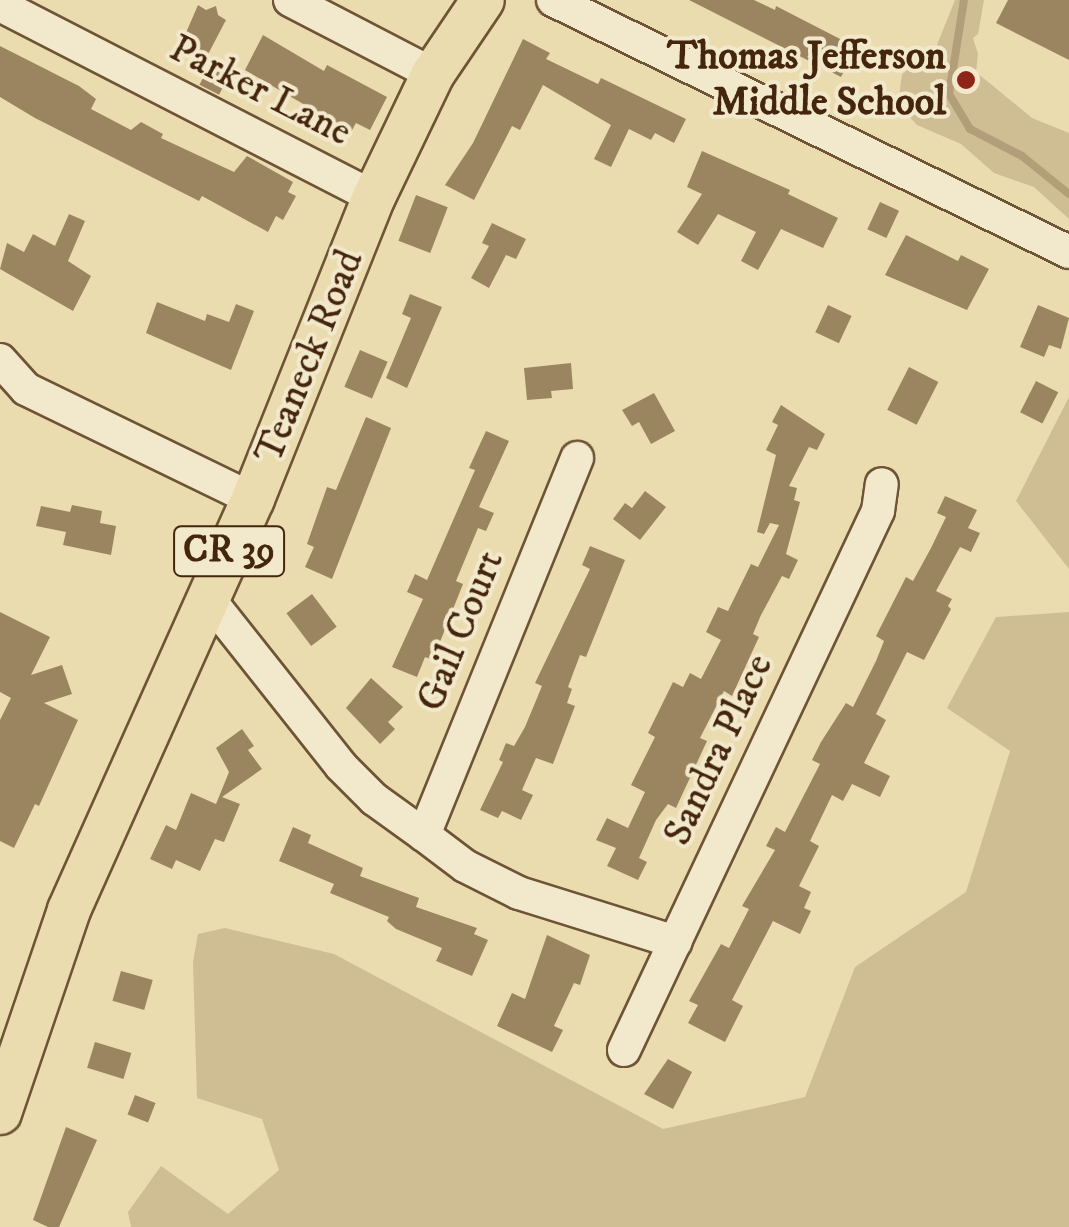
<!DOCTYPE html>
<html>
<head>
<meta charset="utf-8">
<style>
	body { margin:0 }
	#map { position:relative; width:1069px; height:1227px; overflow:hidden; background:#ebdcb0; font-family:"IM FELL DW Pica",serif }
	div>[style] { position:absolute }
	.green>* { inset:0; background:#cfbd94 }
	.stream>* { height:8px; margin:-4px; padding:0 4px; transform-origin:4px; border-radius:4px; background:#b29e78 }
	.building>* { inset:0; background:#9b8561; transform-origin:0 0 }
	.roads { filter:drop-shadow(2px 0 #6e5435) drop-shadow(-2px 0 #6e5435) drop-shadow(0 2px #6e5435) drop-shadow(0 -2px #6e5435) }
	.minor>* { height:32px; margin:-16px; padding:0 16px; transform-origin:16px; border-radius:16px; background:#f2e8cc }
	.major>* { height:42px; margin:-21px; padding:0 21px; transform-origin:21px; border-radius:21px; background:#ebdcb0 }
	.dots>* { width:28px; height:28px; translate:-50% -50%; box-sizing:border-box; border:5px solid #f2e8cc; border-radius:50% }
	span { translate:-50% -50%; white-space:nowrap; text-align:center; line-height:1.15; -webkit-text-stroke:8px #f2e8cc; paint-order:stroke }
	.shield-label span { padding:2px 8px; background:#f2e8cc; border:2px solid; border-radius:8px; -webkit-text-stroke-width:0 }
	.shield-label { font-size:38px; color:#44260c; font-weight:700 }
	.poi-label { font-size:40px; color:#44260c; font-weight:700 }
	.right { translate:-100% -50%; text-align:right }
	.street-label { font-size:40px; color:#44260c }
</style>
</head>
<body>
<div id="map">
	<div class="green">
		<i style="clip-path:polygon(955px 0,984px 0,978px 34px,973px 38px,978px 54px,976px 72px,1032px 118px,1069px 133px,1069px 219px,1034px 187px,994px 173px,961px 144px,917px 125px,898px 105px,902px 74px,935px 50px)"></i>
		<i style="clip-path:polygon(1069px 397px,1069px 569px,1016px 501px)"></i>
		<i style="clip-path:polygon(1069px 612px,1069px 1227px,131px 1227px,128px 1212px,161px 1166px,228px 1214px,279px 1170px,262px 1119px,197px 1098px,193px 962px,198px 934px,225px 928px,334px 954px,663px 1129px,805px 1097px,855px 967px,966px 892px,1010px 751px,947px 708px,996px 617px)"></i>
	</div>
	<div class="stream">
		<i style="left:964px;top:0;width:95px;rotate:99.1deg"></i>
		<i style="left:949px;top:94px;width:41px;rotate:59deg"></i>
		<i style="left:970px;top:129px;width:59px;rotate:27.4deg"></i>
		<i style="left:1022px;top:156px;width:60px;rotate:39deg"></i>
	</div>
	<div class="building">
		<i style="clip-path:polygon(689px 0,754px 0,775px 10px,776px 6px,844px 41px,841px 47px,853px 53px,841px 77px)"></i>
		<i style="clip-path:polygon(1008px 0,1069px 0,1069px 60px,996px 23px)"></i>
		<i style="clip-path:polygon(198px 5px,206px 10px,216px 6px,218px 15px,226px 20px,204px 62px,179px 49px)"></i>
		<i style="clip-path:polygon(263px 35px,324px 71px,327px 65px,387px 97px,370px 130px,356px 123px,351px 132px,245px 70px)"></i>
		<i style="clip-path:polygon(523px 39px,550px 53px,546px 59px,598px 84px,601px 78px,686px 119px,674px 143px,655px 133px,651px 140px,629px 129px,611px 167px,594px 159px,611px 125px,543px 85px,520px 130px,512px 126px,474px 200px,445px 185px,473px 143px)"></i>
		<i style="clip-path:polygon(0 46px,79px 86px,96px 99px,91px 109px,131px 130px,141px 122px,163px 134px,161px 138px,234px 172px,247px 156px,293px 182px,288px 192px,296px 196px,283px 220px,276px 216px,268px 232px,202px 196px,199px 201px,35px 118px,0 97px)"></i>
		<i style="left:209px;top:66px;width:22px;height:21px;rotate:27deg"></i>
		<i style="clip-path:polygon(702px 151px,790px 190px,788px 194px,838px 218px,823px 248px,781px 229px,758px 270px,741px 261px,756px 232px,718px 214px,698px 245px,677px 232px,702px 194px,687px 187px)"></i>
		<i style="left:416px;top:195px;width:34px;height:49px;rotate:21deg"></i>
		<i style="left:880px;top:202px;width:21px;height:30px;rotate:25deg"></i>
		<i style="clip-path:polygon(69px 214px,85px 221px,68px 261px,91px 276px,73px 311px,0 269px,7px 243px,24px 252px,33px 234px,55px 246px)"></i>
		<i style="clip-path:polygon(492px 223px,526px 239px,516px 259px,506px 255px,489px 288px,471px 278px,489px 246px,482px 243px)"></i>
		<i style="clip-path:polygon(906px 235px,958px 261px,961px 255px,989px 269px,967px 310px,885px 275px)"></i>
		<i style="clip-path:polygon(410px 294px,442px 307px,407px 388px,386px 378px,411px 318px,402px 314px)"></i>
		<i style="clip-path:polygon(157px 302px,205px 321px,207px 314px,229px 322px,236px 304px,254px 311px,231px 370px,146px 333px)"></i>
		<i style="left:828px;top:305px;width:26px;height:30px;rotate:25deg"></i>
		<i style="clip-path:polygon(1038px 305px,1069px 318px,1061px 349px,1049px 345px,1044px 357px,1020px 347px)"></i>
		<i style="left:360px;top:350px;width:30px;height:40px;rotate:23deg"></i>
		<i style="clip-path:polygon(571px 363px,573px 389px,551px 391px,552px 398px,527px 400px,524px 368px)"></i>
		<i style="left:909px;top:367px;width:33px;height:48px;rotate:27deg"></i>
		<i style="left:1036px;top:381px;width:25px;height:35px;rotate:27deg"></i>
		<i style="clip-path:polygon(654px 393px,675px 431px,651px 444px,639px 422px,632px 426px,622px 410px)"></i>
		<i style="clip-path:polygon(781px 405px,825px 434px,817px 450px,809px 447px,789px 486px,797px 488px,794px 500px,800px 502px,786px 554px,798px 560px,789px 579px,782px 576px,761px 615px,753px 634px,759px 637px,732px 696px,724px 691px,700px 738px,707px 741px,676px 808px,668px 804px,656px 820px,639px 858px,647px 862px,638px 880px,607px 866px,616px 848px,596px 840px,607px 818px,628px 828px,645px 792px,631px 785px,655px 737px,648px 733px,673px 682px,683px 687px,690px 673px,701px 679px,721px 640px,706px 632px,718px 607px,728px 611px,751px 564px,758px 567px,779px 525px,770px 523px,764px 534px,757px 532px,776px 455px,766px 450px,778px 425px,772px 422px)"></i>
		<i style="clip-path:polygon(366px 417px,391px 428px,332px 579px,305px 567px,314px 547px,307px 544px,327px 487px,336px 490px)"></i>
		<i style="clip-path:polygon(486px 431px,509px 441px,479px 507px,494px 513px,486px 531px,478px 528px,456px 581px,463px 584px,440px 642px,433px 660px,425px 657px,417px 677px,392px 667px,423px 599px,407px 592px,415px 574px,427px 580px,475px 470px,469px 468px)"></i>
		<i style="clip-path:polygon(645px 491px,666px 507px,640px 540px,613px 519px,625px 503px,632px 508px)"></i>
		<i style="clip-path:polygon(945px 496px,977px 510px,968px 528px,980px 533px,971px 552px,960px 547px,936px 591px,952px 599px,948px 606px,951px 609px,924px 660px,907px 652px,876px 714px,886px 720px,864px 763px,890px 776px,880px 797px,852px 784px,843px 801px,832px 795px,810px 841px,819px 846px,799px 886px,811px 892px,804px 908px,811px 911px,800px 934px,773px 921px,732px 1000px,743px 1006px,725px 1042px,688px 1023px,698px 1005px,689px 1001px,721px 944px,729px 948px,749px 909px,742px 906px,775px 850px,766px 846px,776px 827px,785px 832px,820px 764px,812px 760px,821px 742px,846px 703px,853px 707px,876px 661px,884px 641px,876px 636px,906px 577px,913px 581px,931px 548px,946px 517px,937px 513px)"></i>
		<i style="clip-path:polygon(72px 505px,102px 511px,100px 523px,116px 526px,111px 555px,63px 545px,66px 532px,36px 526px,41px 506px,70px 512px)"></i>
		<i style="clip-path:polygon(590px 546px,625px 560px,586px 657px,580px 655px,568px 687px,572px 689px,567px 703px,575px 706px,553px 764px,536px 758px,522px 790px,533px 795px,521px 820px,502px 811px,498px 818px,480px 810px,503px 762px,499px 760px,506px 743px,514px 746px,525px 727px,542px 686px,535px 683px,590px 569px,582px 565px)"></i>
		<i style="left:312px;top:594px;width:41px;height:32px;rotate:53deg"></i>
		<i style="clip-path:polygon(0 612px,50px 637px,31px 675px,62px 665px,72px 694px,44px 703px,78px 720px,39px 806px,35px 804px,14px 848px,0 841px,0 720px,11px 698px,0 692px)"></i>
		<i style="clip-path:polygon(371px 678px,403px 707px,388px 722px,395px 729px,380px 744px,346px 708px)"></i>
		<i style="clip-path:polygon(242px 729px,254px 746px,248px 750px,262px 769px,222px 797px,240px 804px,224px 842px,215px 839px,200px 871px,176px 860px,172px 869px,150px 859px,166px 825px,176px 830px,191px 793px,216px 804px,229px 772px,216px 748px)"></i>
		<i style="clip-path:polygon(293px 827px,311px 835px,308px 843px,363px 868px,360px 876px,419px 898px,416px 907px,477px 928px,474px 934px,488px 940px,472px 976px,436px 961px,442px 948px,396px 929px,387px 921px,389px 917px,330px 893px,334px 884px,279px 861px)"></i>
		<i style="clip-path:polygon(547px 935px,590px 955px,580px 985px,574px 983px,554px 1026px,563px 1030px,552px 1052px,497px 1026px,512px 993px,525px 999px)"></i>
		<i style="left:121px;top:971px;width:33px;height:31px;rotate:16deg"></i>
		<i style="left:95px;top:1042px;width:38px;height:27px;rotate:17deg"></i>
		<i style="clip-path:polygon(668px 1059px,692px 1072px,673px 1109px,644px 1094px)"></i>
		<i style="left:135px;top:1095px;width:22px;height:21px;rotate:21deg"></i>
		<i style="clip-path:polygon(66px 1127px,97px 1140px,59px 1227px,48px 1227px,33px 1220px)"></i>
	</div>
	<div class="roads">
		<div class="minor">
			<i style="left:290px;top:0;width:161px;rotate:27.4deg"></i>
			<i style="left:553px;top:0;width:574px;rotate:26.03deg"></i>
			<i style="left:0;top:5px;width:420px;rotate:27.2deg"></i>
			<i style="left:0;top:360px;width:39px;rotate:48deg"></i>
			<i style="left:26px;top:389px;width:252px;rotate:25.9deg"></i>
			<i style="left:208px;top:598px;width:214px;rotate:51.6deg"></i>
			<i style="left:341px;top:766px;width:47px;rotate:45deg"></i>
			<i style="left:374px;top:799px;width:62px;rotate:35.8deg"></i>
			<i style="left:424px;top:835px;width:51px;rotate:37.1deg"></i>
			<i style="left:465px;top:866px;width:60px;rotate:26.6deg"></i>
			<i style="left:519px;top:893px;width:164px;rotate:17.4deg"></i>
			<i style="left:424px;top:835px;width:407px;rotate:-67.9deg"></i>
			<i style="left:624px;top:1050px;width:596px;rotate:-64.77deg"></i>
			<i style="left:878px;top:511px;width:27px;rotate:-82deg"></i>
		</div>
		<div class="major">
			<i style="left:0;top:1113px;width:214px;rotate:-71.2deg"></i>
			<i style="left:69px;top:910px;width:450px;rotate:-65.9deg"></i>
			<i style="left:253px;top:499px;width:325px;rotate:-68.2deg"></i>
			<i style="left:374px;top:197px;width:136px;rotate:-64.4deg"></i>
			<i style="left:433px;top:74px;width:89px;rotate:-56deg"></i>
		</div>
	</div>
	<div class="dots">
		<i style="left:966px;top:80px;background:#8f2418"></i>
	</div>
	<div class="shield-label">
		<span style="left:229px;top:551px">CR 39</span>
	</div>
	<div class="poi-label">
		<span class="right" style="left:946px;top:80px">Thomas Jefferson<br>Middle School</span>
	</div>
	<div class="street-label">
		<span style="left:260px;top:91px;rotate:27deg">Parker Lane</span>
		<span style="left:310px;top:357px;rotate:-68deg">Teaneck Road</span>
		<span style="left:461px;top:631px;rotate:-68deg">Gail Court</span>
		<span style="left:719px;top:750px;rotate:-65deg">Sandra Place</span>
	</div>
</div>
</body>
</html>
